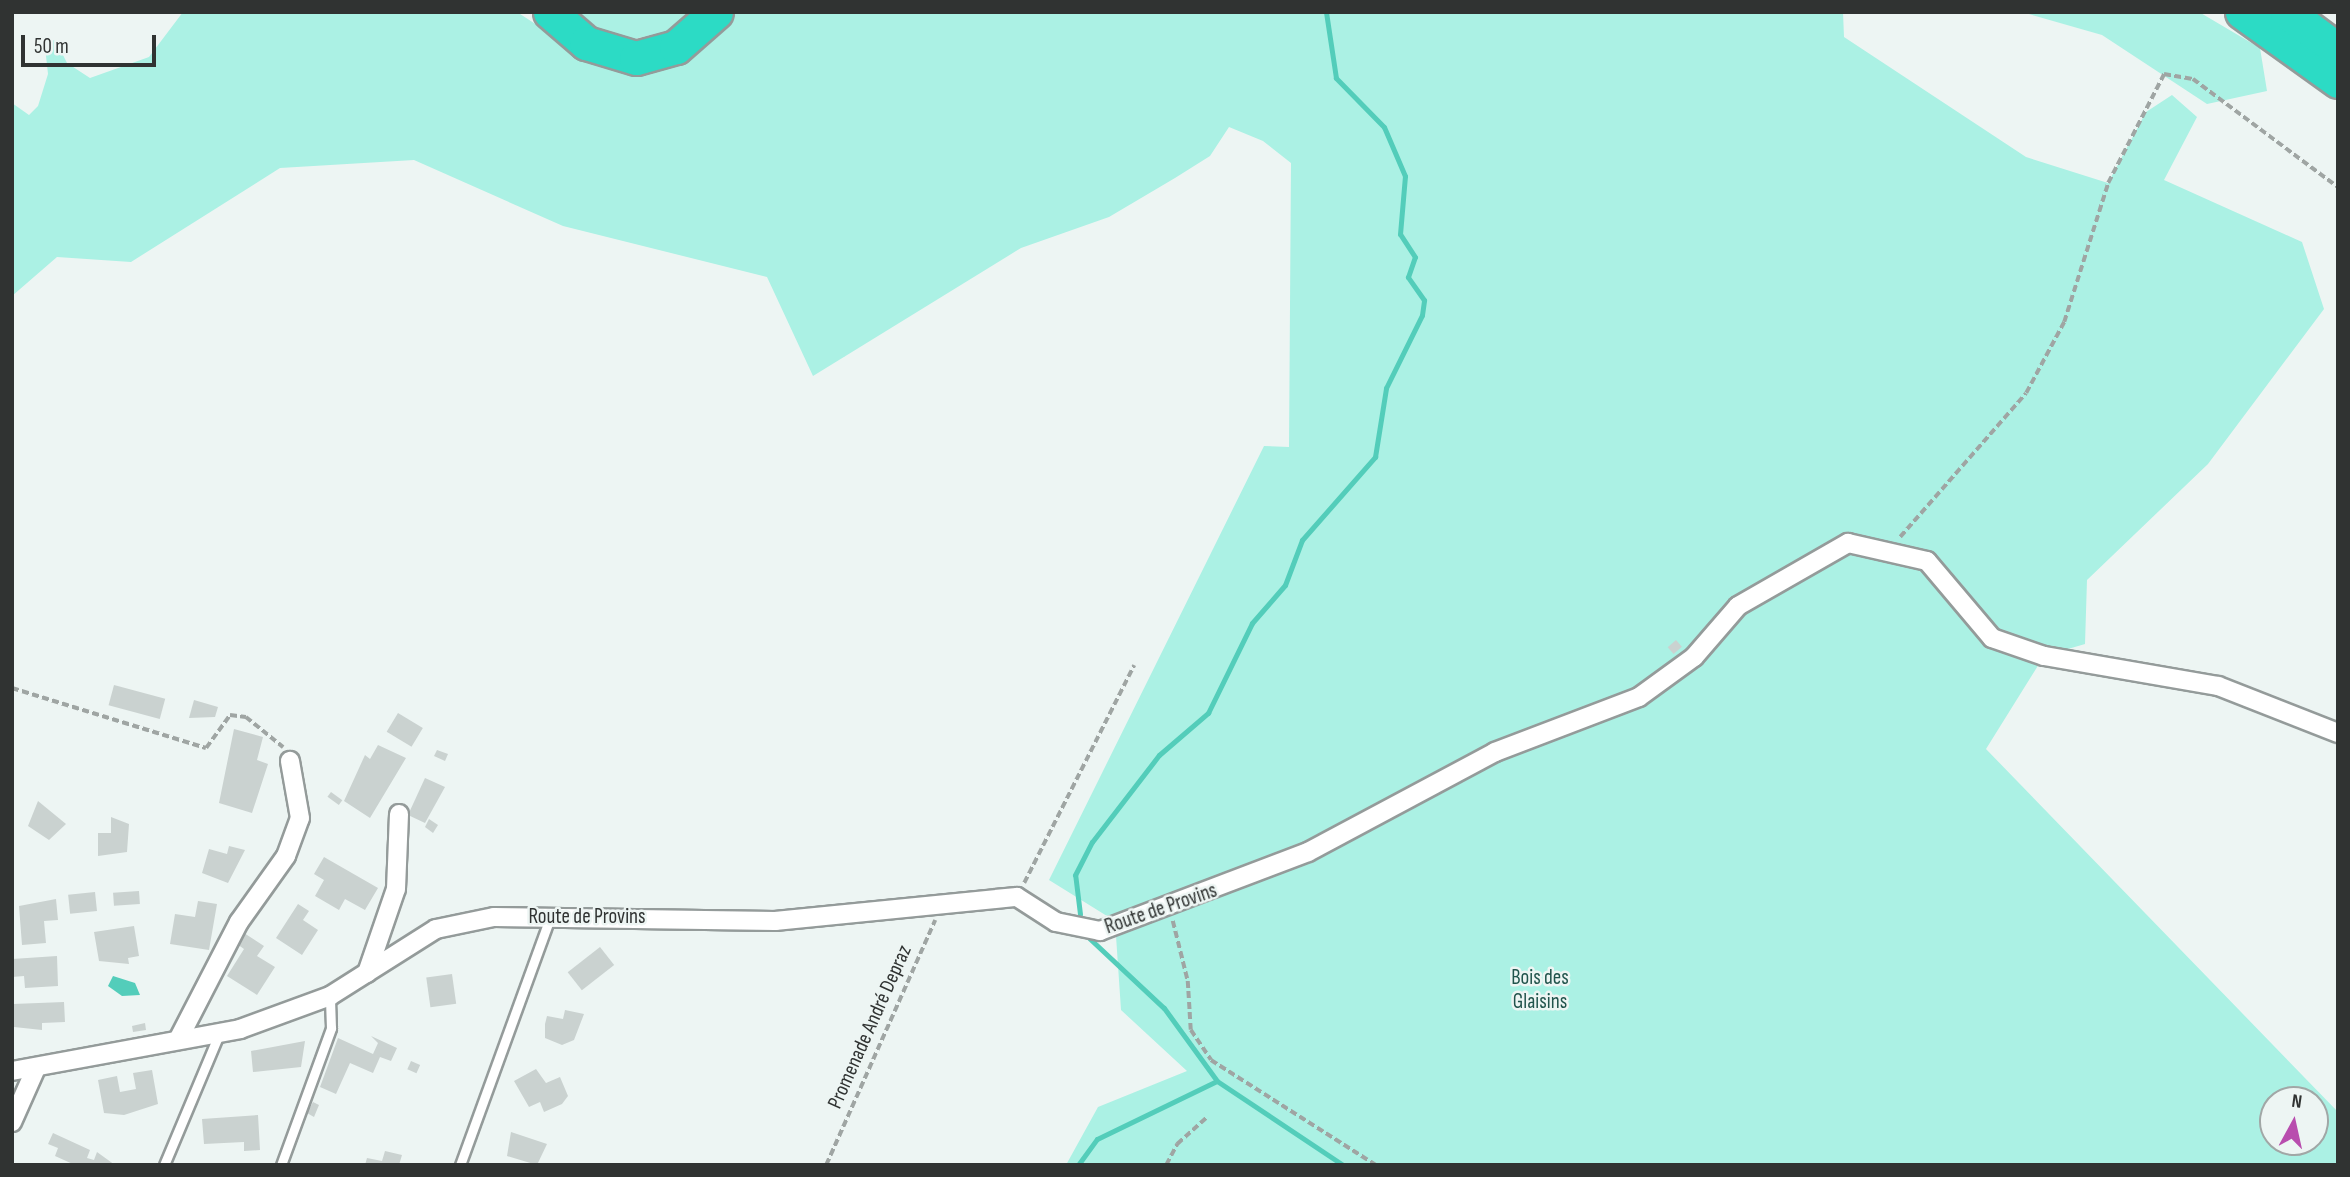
<!DOCTYPE html>
<html>
<head>
<meta charset="utf-8">
<style>
	body { margin:0 }
	#map { position:relative; width:2350px; height:1177px; overflow:hidden; background:#edf5f3; font-family:"Sofia Sans Condensed",sans-serif }
	div>[style] { position:absolute }
	.green>* { inset:0; background:#abf1e4 }
	.water>* { inset:0; background:#53cdba }
	.stream>* { height:5px; margin:-2.5px; padding:0 2.5px; transform-origin:2.5px; border-radius:2.5px; background:#53cdba }
	.building>* { inset:0; background:#cad2d0; transform-origin:0 0 }
	.path>* { height:3.5px; margin-top:-1.75px; transform-origin:0; background:repeating-linear-gradient(90deg,#9fa5a3 0 7px,transparent 0 10.5px) }
	.roads { filter:drop-shadow(2px 0 #949b9a) drop-shadow(-2px 0 #949b9a) drop-shadow(0 2px #949b9a) drop-shadow(0 -2px #949b9a) }
	.lane>* { height:9px; margin:-4.5px; padding:0 4.5px; transform-origin:4.5px; border-radius:4.5px; background:#fff }
	.street>* { height:18px; margin:-9px; padding:0 9px; transform-origin:9px; border-radius:9px; background:#fff }
	.highway>* { height:33px; margin:-16.5px; padding:0 16.5px; transform-origin:16.5px; border-radius:16.5px; background:#2cdbc5 }
	span { translate:-50% -50%; white-space:nowrap; text-align:center; line-height:1.15; -webkit-text-stroke:5px #edf5f3; paint-order:stroke }
	.street-label { font-size:21px; color:#303332 }
	.park-label { font-size:21px; color:#21544c }
	.frame { position:absolute; inset:0; border:14px solid #303332; pointer-events:none }
	.north { position:absolute; left:2259px; top:1086px; width:70px; height:70px; box-sizing:border-box; background:#edf5f3; border:2px solid #a1a7a6; border-radius:50%; rotate:8deg; font-size:19px; font-weight:700; line-height:28px; text-align:center; color:#303332 }
	.north::after { content:''; display:block; margin:auto; width:24px; height:32px; background:#b84dae; clip-path:polygon(50% 0,100% 100%,50% 72%,0 100%) }
	.scale { position:absolute; left:21px; top:35px; width:135px; height:32px; box-sizing:border-box; border:4px solid #303332; border-top:0; padding-left:9px; font-size:21px; line-height:24px; white-space:nowrap; color:#303332; -webkit-text-stroke:5px #edf5f3; paint-order:stroke }
</style>
</head>
<body>
<div id="map">
	<div class="green">
		<i style="clip-path:polygon(evenodd,183px 12px,517px 12px,586px 57px,629px 69px,728px 12px,1843px 12px,1844px 37px,2026px 157px,2108px 183px,2146px 112px,2172px 95px,2197px 117px,2164px 180px,2302px 242px,2324px 309px,2208px 464px,2087px 580px,2085px 644px,2044px 656px,1986px 749px,2338px 1112px,2338px 1165px,1066px 1165px,1098px 1107px,1187px 1071px,1121px 1010px,1115px 921px,1049px 880px,1264px 446px,1289px 447px,1291px 163px,1263px 141px,1229px 127px,1210px 156px,1175px 178px,1109px 217px,1021px 248px,813px 376px,767px 277px,563px 226px,414px 160px,280px 168px,131px 262px,57px 257px,12px 296px,12px 103px,29px 115px,38px 106px,48px 74px,44px 38px,56px 41px,67px 63px,90px 78px,149px 57px,183px 12px,2273px 1100px,2315px 1100px,2315px 1142px,2273px 1142px,2273px 1100px)"></i>
		<i style="clip-path:polygon(576px 12px,688px 12px,668px 31px,630px 40px,607px 34px)"></i>
		<i style="clip-path:polygon(2022px 12px,2199px 12px,2260px 48px,2267px 91px,2207px 104px,2102px 35px)"></i>
	</div>
	<div class="water">
		<i style="clip-path:polygon(113px 976px,135px 983px,140px 995px,122px 996px,108px 986px)"></i>
	</div>
	<div class="stream">
		<i style="left:1080px;top:914px;width:39px;rotate:-97deg"></i>
		<i style="left:1075px;top:875px;width:37px;rotate:-63deg"></i>
		<i style="left:1092px;top:842px;width:110px;rotate:-52.4deg"></i>
		<i style="left:1159px;top:755px;width:65px;rotate:-40.6deg"></i>
		<i style="left:1208px;top:713px;width:100px;rotate:-63.9deg"></i>
		<i style="left:1252px;top:623px;width:50px;rotate:-49deg"></i>
		<i style="left:1285px;top:585px;width:48px;rotate:-69.3deg"></i>
		<i style="left:1302px;top:540px;width:111px;rotate:-48.7deg"></i>
		<i style="left:1375px;top:457px;width:70px;rotate:-80.9deg"></i>
		<i style="left:1386px;top:388px;width:81px;rotate:-63.7deg"></i>
		<i style="left:1422px;top:315px;width:15px;rotate:-82deg"></i>
		<i style="left:1424px;top:300px;width:28px;rotate:-125deg"></i>
		<i style="left:1408px;top:277px;width:21px;rotate:-71deg"></i>
		<i style="left:1415px;top:257px;width:27px;rotate:-123deg"></i>
		<i style="left:1400px;top:234px;width:58px;rotate:-85.1deg"></i>
		<i style="left:1405px;top:176px;width:53px;rotate:-113.2deg"></i>
		<i style="left:1384px;top:127px;width:69px;rotate:-134.4deg"></i>
		<i style="left:1336px;top:78px;width:67px;rotate:-98.6deg"></i>
		<i style="left:1088px;top:937px;width:104px;rotate:43.1deg"></i>
		<i style="left:1164px;top:1008px;width:90px;rotate:54deg"></i>
		<i style="left:1217px;top:1081px;width:151px;rotate:33.7deg"></i>
		<i style="left:1078px;top:1165px;width:32px;rotate:-54deg"></i>
		<i style="left:1097px;top:1139px;width:133px;rotate:-25.8deg"></i>
	</div>
	<div class="building">
		<i style="left:1676px;top:640px;width:9px;height:11px;rotate:49deg"></i>
		<i style="left:114px;top:685px;width:53px;height:21px;rotate:15deg"></i>
		<i style="clip-path:polygon(194px 700px,218px 707px,215px 717px,189px 718px)"></i>
		<i style="left:398px;top:713px;width:29px;height:22px;rotate:31deg"></i>
		<i style="clip-path:polygon(234px 729px,263px 737px,257px 760px,268px 764px,252px 813px,219px 803px)"></i>
		<i style="clip-path:polygon(378px 745px,406px 758px,370px 818px,344px 801px,365px 755px,370px 759px)"></i>
		<i style="clip-path:polygon(437px 750px,448px 754px,445px 761px,434px 756px)"></i>
		<i style="clip-path:polygon(425px 778px,445px 787px,425px 823px,408px 815px)"></i>
		<i style="left:331px;top:792px;width:14px;height:6px;rotate:36deg"></i>
		<i style="clip-path:polygon(38px 801px,66px 824px,49px 840px,28px 826px)"></i>
		<i style="clip-path:polygon(111px 817px,129px 824px,127px 852px,98px 856px,98px 833px,111px 833px)"></i>
		<i style="clip-path:polygon(429px 819px,438px 825px,433px 833px,425px 827px)"></i>
		<i style="clip-path:polygon(229px 846px,245px 850px,228px 883px,202px 873px,209px 849px,227px 854px)"></i>
		<i style="clip-path:polygon(324px 857px,378px 888px,365px 910px,345px 899px,339px 910px,315px 896px,324px 880px,314px 874px)"></i>
		<i style="left:139px;top:891px;width:13px;height:26px;rotate:86deg"></i>
		<i style="left:95px;top:892px;width:19px;height:27px;rotate:84deg"></i>
		<i style="clip-path:polygon(56px 899px,58px 920px,44px 921px,46px 943px,22px 945px,19px 906px)"></i>
		<i style="clip-path:polygon(198px 901px,217px 904px,209px 950px,170px 944px,175px 914px,195px 917px)"></i>
		<i style="clip-path:polygon(298px 904px,309px 911px,303px 920px,318px 930px,302px 955px,276px 938px)"></i>
		<i style="clip-path:polygon(134px 926px,139px 956px,128px 958px,129px 964px,99px 961px,94px 932px)"></i>
		<i style="clip-path:polygon(244px 933px,264px 946px,257px 956px,275px 967px,257px 995px,227px 976px,244px 949px,237px 944px)"></i>
		<i style="left:600px;top:947px;width:23px;height:41px;rotate:52deg"></i>
		<i style="clip-path:polygon(57px 956px,58px 986px,25px 988px,24px 976px,12px 977px,12px 959px)"></i>
		<i style="left:452px;top:974px;width:30px;height:26px;rotate:82deg"></i>
		<i style="clip-path:polygon(64px 1002px,65px 1022px,42px 1023px,42px 1030px,14px 1027px,13px 1004px)"></i>
		<i style="clip-path:polygon(565px 1010px,584px 1014px,574px 1040px,562px 1045px,545px 1038px,545px 1024px,547px 1016px,563px 1019px)"></i>
		<i style="clip-path:polygon(145px 1023px,146px 1030px,133px 1032px,132px 1026px)"></i>
		<i style="clip-path:polygon(371px 1036px,397px 1048px,391px 1061px,380px 1057px,373px 1073px,350px 1063px,336px 1094px,320px 1087px,338px 1038px,373px 1054px,378px 1043px)"></i>
		<i style="clip-path:polygon(305px 1041px,301px 1067px,253px 1072px,251px 1051px)"></i>
		<i style="left:411px;top:1061px;width:10px;height:9px;rotate:24deg"></i>
		<i style="clip-path:polygon(536px 1069px,546px 1083px,560px 1077px,568px 1096px,562px 1104px,544px 1112px,540px 1102px,529px 1107px,514px 1081px)"></i>
		<i style="clip-path:polygon(152px 1070px,158px 1104px,124px 1115px,104px 1113px,98px 1080px,117px 1076px,120px 1092px,136px 1089px,133px 1073px)"></i>
		<i style="clip-path:polygon(313px 1102px,319px 1105px,314px 1117px,307px 1113px)"></i>
		<i style="clip-path:polygon(258px 1115px,260px 1150px,244px 1151px,244px 1142px,204px 1144px,202px 1119px)"></i>
		<i style="clip-path:polygon(511px 1132px,547px 1144px,537px 1165px,507px 1156px)"></i>
		<i style="clip-path:polygon(53px 1133px,90px 1150px,87px 1158px,94px 1160px,97px 1152px,115px 1165px,75px 1165px,55px 1156px,58px 1148px,48px 1144px)"></i>
		<i style="clip-path:polygon(385px 1151px,402px 1155px,399px 1165px,365px 1165px,367px 1158px,382px 1161px)"></i>
	</div>
	<div class="path">
		<i style="left:1900px;top:537px;width:191px;rotate:-48.8deg"></i>
		<i style="left:2026px;top:393px;width:81px;rotate:-61.8deg"></i>
		<i style="left:2064px;top:322px;width:146px;rotate:-72.4deg"></i>
		<i style="left:2108px;top:183px;width:123px;rotate:-62.8deg"></i>
		<i style="left:2164px;top:74px;width:29px;rotate:10deg"></i>
		<i style="left:2193px;top:79px;width:181px;rotate:36.7deg"></i>
		<i style="left:12px;top:688px;width:203px;rotate:17.2deg"></i>
		<i style="left:206px;top:748px;width:41px;rotate:-54deg"></i>
		<i style="left:230px;top:715px;width:16px;rotate:7deg"></i>
		<i style="left:246px;top:717px;width:48px;rotate:39deg"></i>
		<i style="left:1024px;top:883px;width:244px;rotate:-63.2deg"></i>
		<i style="left:1173px;top:921px;width:62px;rotate:76deg"></i>
		<i style="left:1188px;top:981px;width:49px;rotate:86.5deg"></i>
		<i style="left:1191px;top:1030px;width:36px;rotate:56deg"></i>
		<i style="left:1211px;top:1060px;width:196px;rotate:32.5deg"></i>
		<i style="left:826px;top:1165px;width:268px;rotate:-66deg"></i>
		<i style="left:1166px;top:1165px;width:24px;rotate:-62deg"></i>
		<i style="left:1177px;top:1144px;width:40px;rotate:-42deg"></i>
	</div>
	<div class="roads">
		<div class="lane">
			<i style="left:164px;top:1165px;width:142px;rotate:-67.2deg"></i>
			<i style="left:281px;top:1165px;width:146px;rotate:-69.9deg"></i>
			<i style="left:331px;top:1028px;width:32px;rotate:-92deg"></i>
			<i style="left:460px;top:1165px;width:263px;rotate:-70deg"></i>
		</div>
		<div class="street">
			<i style="left:367px;top:973px;width:89px;rotate:-71deg"></i>
			<i style="left:396px;top:889px;width:75px;rotate:-87.7deg"></i>
			<i style="left:178px;top:1040px;width:133px;rotate:-62.7deg"></i>
			<i style="left:239px;top:922px;width:81px;rotate:-54.5deg"></i>
			<i style="left:286px;top:856px;width:40px;rotate:-69.8deg"></i>
			<i style="left:300px;top:818px;width:58px;rotate:-100deg"></i>
			<i style="left:12px;top:1071px;width:232px;rotate:-10.4deg"></i>
			<i style="left:240px;top:1029px;width:96px;rotate:-20.1deg"></i>
			<i style="left:330px;top:996px;width:125px;rotate:-32.3deg"></i>
			<i style="left:436px;top:929px;width:59px;rotate:-11.7deg"></i>
			<i style="left:494px;top:917px;width:281px;rotate:0.8deg"></i>
			<i style="left:775px;top:921px;width:243px;rotate:-5.7deg"></i>
			<i style="left:1017px;top:897px;width:46px;rotate:32.7deg"></i>
			<i style="left:1056px;top:922px;width:45px;rotate:11.6deg"></i>
			<i style="left:1100px;top:931px;width:222px;rotate:-20.8deg"></i>
			<i style="left:1308px;top:852px;width:212px;rotate:-28.1deg"></i>
			<i style="left:1495px;top:752px;width:154px;rotate:-20.9deg"></i>
			<i style="left:1639px;top:697px;width:68px;rotate:-36deg"></i>
			<i style="left:1694px;top:657px;width:67px;rotate:-49.2deg"></i>
			<i style="left:1738px;top:606px;width:127px;rotate:-29.8deg"></i>
			<i style="left:1848px;top:543px;width:81px;rotate:12.8deg"></i>
			<i style="left:1927px;top:561px;width:101px;rotate:49.8deg"></i>
			<i style="left:1992px;top:638px;width:55px;rotate:19.1deg"></i>
			<i style="left:2044px;top:656px;width:177px;rotate:9.8deg"></i>
			<i style="left:2218px;top:686px;width:129px;rotate:21.4deg"></i>
			<i style="left:12px;top:1122px;width:59px;rotate:-66deg"></i>
		</div>
		<div class="highway">
			<i style="left:550px;top:12px;width:48px;rotate:40.7deg"></i>
			<i style="left:586px;top:43px;width:52px;rotate:16.7deg"></i>
			<i style="left:636px;top:58px;width:41px;rotate:-15.4deg"></i>
			<i style="left:676px;top:47px;width:53px;rotate:-41.2deg"></i>
			<i style="left:2242px;top:12px;width:118px;rotate:35.7deg"></i>
			<i style="left:2287px;top:12px;width:64px;rotate:36.7deg"></i>
		</div>
	</div>
	<div class="street-label">
		<span style="left:1161px;top:909px;rotate:-19deg">Route de Provins</span>
		<span style="left:587px;top:917px">Route de Provins</span>
		<span style="left:870px;top:1027px;rotate:-66deg">Promenade André Depraz</span>
	</div>
	<div class="park-label">
		<span style="left:1540px;top:990px">Bois des<br>Glaisins</span>
	</div>
	<div class="frame"></div>
	<div class="north">N</div>
	<div class="scale">50 m</div>
</div>
</body>
</html>
